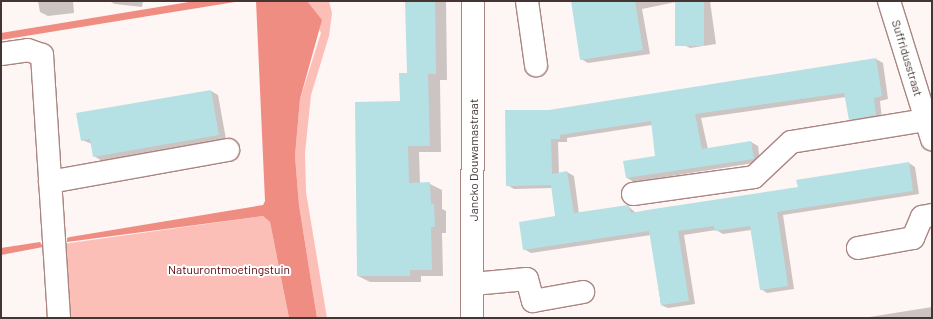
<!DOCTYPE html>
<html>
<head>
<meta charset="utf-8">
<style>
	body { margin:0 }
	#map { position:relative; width:933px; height:319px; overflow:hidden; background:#fef6f4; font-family:Barlow,sans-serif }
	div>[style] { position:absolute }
	.green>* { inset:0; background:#fbbfb8 }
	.water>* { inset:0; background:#f08d83 }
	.shadow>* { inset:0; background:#0003 }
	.building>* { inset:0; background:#b5e1e4; transform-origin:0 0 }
	.roads { filter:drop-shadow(1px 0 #aa8581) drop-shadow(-1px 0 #aa8581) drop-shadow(0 1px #aa8581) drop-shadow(0 -1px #aa8581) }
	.minor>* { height:22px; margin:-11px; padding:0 11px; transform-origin:11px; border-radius:11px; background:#fff }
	span { translate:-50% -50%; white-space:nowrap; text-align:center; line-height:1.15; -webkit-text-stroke:4px #fff; paint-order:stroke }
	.street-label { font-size:12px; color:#443533 }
	.park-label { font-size:12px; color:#5d0106 }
	.frame { position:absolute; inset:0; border:2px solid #443533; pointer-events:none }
</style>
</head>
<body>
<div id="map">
	<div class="green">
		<i style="clip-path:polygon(307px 1px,329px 1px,332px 13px,329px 36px,311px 95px,305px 153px,306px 192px,327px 318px,317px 318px,299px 205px,295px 156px,300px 99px,321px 33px)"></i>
		<i style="clip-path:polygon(263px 216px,270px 222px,289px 318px,67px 318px,63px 244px)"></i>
	</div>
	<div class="water">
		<i style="clip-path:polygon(195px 1px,241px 1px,1px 40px,1px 33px)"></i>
		<i style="clip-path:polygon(256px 1px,307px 1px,322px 20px,300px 99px,295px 156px,299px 205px,317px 318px,289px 318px,270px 222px,263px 216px,67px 242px,67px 238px,70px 237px,263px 205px,265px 201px)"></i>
		<i style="clip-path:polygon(40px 242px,43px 247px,1px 255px,1px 248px)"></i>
	</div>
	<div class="shadow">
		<i style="clip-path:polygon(38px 1px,73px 1px,74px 13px,48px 16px,40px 12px)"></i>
		<i style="clip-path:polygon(109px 1px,143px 1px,142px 7px,115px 4px)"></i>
		<i style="clip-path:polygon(406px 1px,446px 1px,447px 80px,440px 80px,441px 152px,419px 152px,420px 184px,430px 184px,442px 190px,442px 209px,446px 211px,446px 233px,442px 233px,443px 276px,421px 276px,421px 282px,370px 282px,358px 276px,408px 74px)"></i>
		<i style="clip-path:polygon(572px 1px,710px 1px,716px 44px,690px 48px,682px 44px,676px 2px,642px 9px,650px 54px,588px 63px,581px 59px)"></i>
		<i style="clip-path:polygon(876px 59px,883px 63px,888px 99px,880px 101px,882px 119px,857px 123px,850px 119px,846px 97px,701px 118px,708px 149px,751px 142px,758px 146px,760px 162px,634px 182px,627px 178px,656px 156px,652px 125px,567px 138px,567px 142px,558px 142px,559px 174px,567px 172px,574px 176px,579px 214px,628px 206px,636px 213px,799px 188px,909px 163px,915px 167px,919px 194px,783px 215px,794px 289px,767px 293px,761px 289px,751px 230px,723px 234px,716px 230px,684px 235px,695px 304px,668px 308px,661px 305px,651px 235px,531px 253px,524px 249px,557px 217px,553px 188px,514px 189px,507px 185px,549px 111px)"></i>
		<i style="clip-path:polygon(211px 91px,218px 95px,226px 139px,102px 161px,94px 156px,92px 144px,82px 140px)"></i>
		<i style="clip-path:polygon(932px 307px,932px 318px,863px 318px)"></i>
	</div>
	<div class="building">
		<i style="clip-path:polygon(405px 1px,435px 1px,436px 74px,428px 74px,430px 146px,408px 146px,409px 183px,430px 182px,431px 204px,434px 204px,435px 227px,431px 227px,432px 270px,410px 270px,410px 276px,357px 276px,355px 102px,400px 101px,399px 73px,407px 73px)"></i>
		<i style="clip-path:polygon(571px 1px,635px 1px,643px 50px,580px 60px)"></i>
		<i style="left:675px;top:1px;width:29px;height:45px"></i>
		<i style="clip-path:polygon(876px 58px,882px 96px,874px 98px,876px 115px,849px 120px,844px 93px,695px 114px,702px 149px,751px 141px,754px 159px,626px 178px,623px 161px,655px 156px,651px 121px,560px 135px,560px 139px,551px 139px,552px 174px,567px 171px,574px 213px,628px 205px,631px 213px,647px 210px,798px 187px,796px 180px,909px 162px,913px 191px,777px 212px,788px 286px,760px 290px,750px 226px,715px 231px,714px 226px,678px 231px,689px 301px,661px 305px,649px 231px,523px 250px,519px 222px,555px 216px,551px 185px,506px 186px,505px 110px,549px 110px)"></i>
		<i style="clip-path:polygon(211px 90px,219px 135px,93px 157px,90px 139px,81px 141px,76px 113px)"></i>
	</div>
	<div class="roads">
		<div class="minor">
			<i style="left:527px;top:1px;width:65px;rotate:82deg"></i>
			<i style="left:889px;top:1px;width:145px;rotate:72.7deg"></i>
			<i style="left:1px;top:54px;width:27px;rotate:-8deg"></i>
			<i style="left:28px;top:50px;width:15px;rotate:20deg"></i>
			<i style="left:42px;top:55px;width:264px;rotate:86.3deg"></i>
			<i style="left:50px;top:182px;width:181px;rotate:-10.2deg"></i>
			<i style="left:633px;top:194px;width:122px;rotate:-8deg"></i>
			<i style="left:754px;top:177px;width:51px;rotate:-43.4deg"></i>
			<i style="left:791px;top:142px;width:137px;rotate:-9.3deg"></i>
			<i style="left:858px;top:248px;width:56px;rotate:-10.3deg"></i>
			<i style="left:913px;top:238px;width:23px;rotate:-67deg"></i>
			<i style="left:922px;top:217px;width:10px;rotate:-11deg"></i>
			<i style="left:473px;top:284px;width:54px;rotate:-5.3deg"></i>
			<i style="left:527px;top:279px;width:23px;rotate:75deg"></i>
			<i style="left:533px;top:301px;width:51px;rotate:-10.2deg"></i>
			<i style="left:472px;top:318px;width:317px;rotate:-89.8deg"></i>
		</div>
	</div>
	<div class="street-label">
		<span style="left:907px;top:58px;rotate:73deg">Suffridusstraat</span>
		<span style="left:474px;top:160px;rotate:-90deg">Jancko Douwamastraat</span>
	</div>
	<div class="park-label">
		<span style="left:229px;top:270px">Natuurontmoetingstuin</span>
	</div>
	<div class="frame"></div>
</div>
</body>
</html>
